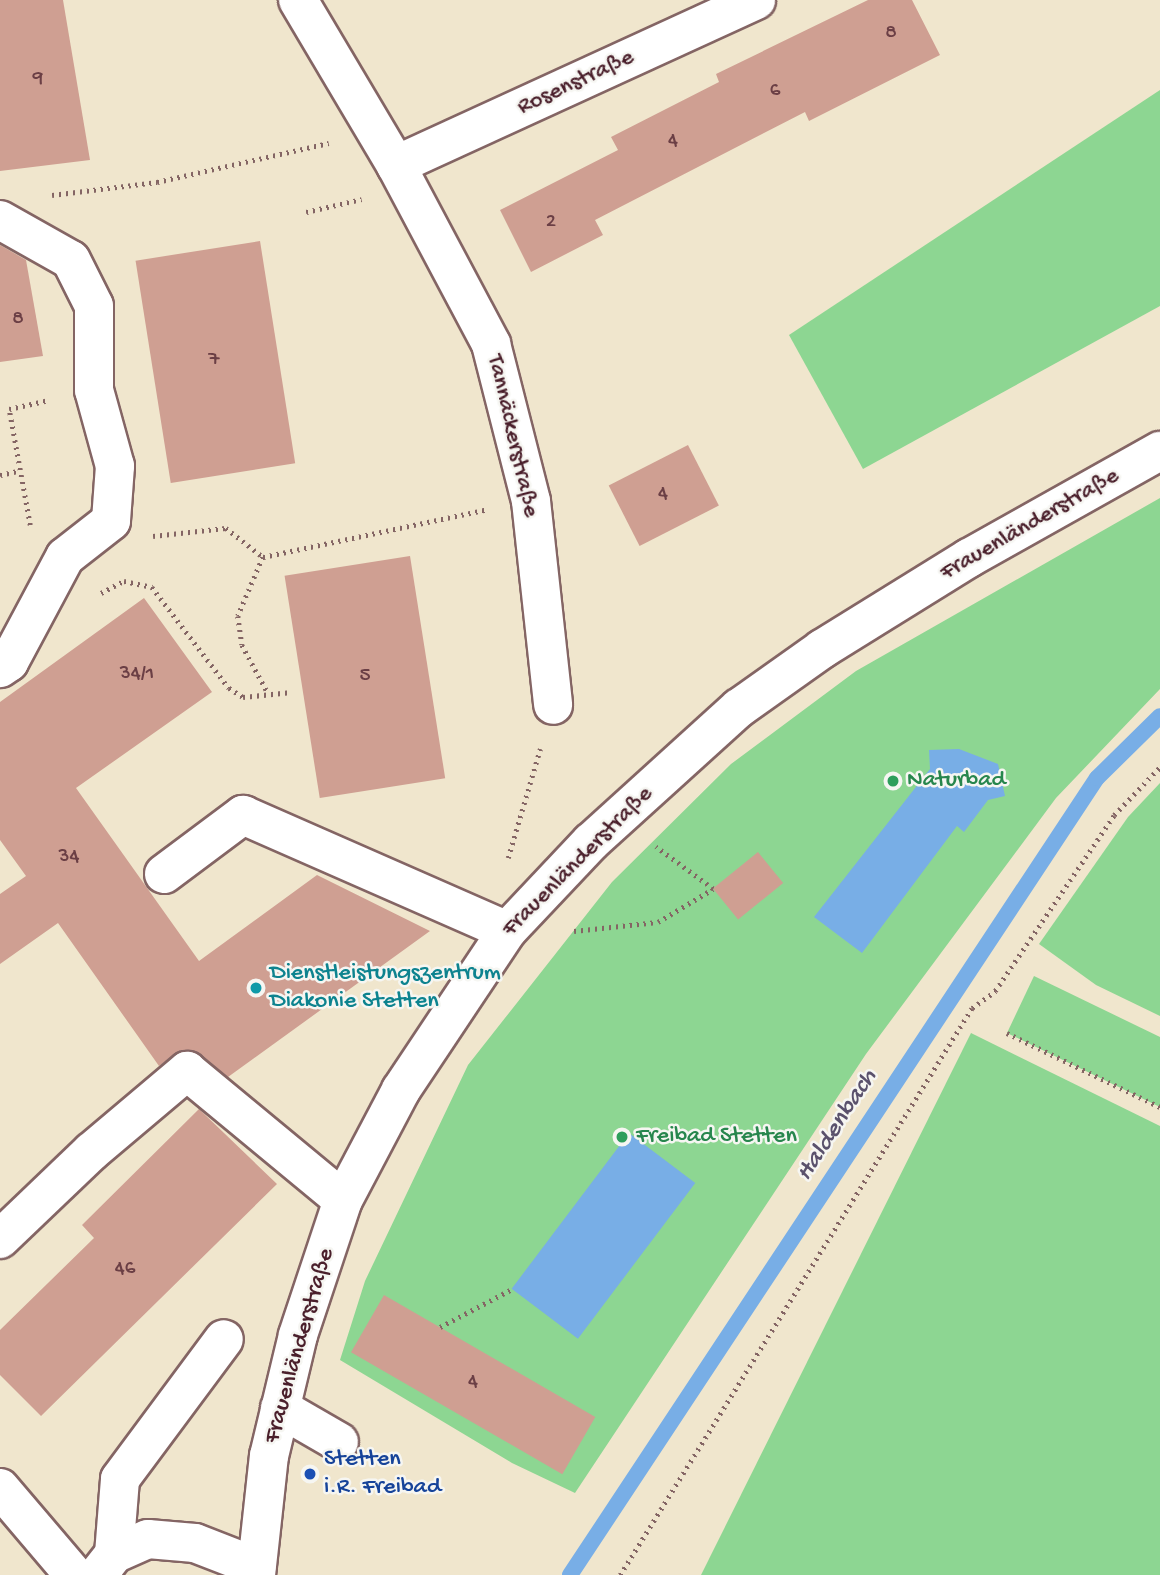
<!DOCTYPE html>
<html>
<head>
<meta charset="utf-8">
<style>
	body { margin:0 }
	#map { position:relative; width:1160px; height:1575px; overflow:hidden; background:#f0e6cd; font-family:"Gochi Hand",sans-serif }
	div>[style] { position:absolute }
	.green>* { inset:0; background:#8dd692 }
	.water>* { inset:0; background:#78aee6; transform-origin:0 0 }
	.stream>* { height:16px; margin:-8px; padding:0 8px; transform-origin:8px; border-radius:8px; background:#78aee6 }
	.building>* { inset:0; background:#cf9f92; transform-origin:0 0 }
	.path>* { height:4.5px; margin-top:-2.25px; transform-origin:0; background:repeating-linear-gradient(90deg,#846564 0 2px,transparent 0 7px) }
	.roads { filter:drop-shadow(2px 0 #846564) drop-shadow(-2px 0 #846564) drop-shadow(0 2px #846564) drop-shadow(0 -2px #846564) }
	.minor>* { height:38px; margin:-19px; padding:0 19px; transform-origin:19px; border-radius:19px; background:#fff }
	.dots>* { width:19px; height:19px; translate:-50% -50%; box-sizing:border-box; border:4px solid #f6f6f2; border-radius:50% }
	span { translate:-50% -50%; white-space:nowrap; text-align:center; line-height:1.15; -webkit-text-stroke:5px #f6f6f2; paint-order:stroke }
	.number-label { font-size:21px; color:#6b3f45 }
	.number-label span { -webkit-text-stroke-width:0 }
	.street-label { font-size:24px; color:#4a1f2b }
	.leisure-label { font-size:24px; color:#27864d }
	.left { translate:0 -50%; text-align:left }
	.culture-label { font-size:24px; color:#0d838f }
	.transit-label { font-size:24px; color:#164399 }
	.water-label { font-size:26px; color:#5a516c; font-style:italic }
</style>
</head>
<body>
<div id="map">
	<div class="green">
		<i style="clip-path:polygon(1160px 90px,1160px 306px,863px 469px,789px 335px)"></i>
		<i style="clip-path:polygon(1160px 498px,1160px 689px,1056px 798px,866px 1054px,575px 1493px,512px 1463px,340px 1360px,365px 1281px,468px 1065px,612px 882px,731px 764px,856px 671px)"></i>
		<i style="clip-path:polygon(1160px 783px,1160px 1016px,1096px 985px,1039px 944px,1128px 817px)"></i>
		<i style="clip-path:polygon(1034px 976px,1160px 1037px,1160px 1107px,1007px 1033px)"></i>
		<i style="clip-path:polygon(971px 1033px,1160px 1126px,1160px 1575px,701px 1575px)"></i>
	</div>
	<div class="water">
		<i style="clip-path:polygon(959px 749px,998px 764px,1005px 796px,988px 800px,964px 832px,957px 826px,862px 953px,814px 917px,930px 769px,929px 750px)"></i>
		<i style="left:629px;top:1133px;width:83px;height:195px;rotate:37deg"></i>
	</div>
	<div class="stream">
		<i style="left:570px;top:1575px;width:955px;rotate:-56.53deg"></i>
		<i style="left:1097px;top:778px;width:88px;rotate:-44.5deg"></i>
	</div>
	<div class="building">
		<i style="clip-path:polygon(0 0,63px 0,90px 160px,0 171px)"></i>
		<i style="clip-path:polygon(868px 0,912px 0,940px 55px,809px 121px,805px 112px,595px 220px,603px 235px,531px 272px,500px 210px,618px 150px,611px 137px,719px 82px,716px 74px)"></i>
		<i style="left:260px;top:241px;width:225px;height:126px;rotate:81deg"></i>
		<i style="clip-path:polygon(0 245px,26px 260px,43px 356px,0 362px)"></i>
		<i style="left:688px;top:445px;width:68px;height:89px;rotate:63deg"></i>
		<i style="left:410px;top:556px;width:225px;height:127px;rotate:81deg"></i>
		<i style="clip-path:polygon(144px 598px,212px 692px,76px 788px,199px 961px,317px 875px,430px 931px,228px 1077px,191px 1050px,181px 1050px,159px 1066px,58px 923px,0 964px,0 894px,26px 876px,0 840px,0 702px)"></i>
		<i style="left:758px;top:852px;width:40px;height:58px;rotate:51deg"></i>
		<i style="clip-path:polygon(199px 1109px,277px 1184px,41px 1416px,0 1375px,0 1330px,94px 1238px,82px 1225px)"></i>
		<i style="left:384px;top:1295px;width:244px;height:66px;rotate:30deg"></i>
	</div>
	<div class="path">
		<i style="left:52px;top:195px;width:106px;rotate:-7.1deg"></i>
		<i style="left:157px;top:182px;width:176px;rotate:-12.8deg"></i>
		<i style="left:306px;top:212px;width:57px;rotate:-13.1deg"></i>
		<i style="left:0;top:475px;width:18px;rotate:-13deg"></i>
		<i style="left:30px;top:525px;width:118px;rotate:-100.3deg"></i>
		<i style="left:9px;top:409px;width:41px;rotate:-12.7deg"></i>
		<i style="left:153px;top:536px;width:73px;rotate:-6.3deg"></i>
		<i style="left:226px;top:528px;width:47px;rotate:38.1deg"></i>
		<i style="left:263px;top:557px;width:64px;rotate:113deg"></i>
		<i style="left:238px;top:616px;width:29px;rotate:82deg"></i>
		<i style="left:242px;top:645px;width:55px;rotate:61.6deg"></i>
		<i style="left:263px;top:557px;width:227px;rotate:-12deg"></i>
		<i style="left:101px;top:593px;width:26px;rotate:-28deg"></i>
		<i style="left:124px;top:581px;width:29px;rotate:12deg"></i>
		<i style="left:152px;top:587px;width:127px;rotate:52.7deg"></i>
		<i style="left:229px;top:688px;width:17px;rotate:33deg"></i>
		<i style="left:243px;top:697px;width:49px;rotate:-5.8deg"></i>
		<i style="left:508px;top:858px;width:114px;rotate:-73.6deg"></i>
		<i style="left:574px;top:931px;width:84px;rotate:-6.1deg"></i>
		<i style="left:658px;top:922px;width:64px;rotate:-31deg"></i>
		<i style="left:713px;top:889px;width:71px;rotate:-143.6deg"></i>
		<i style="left:1007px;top:1033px;width:170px;rotate:25.8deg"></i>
		<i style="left:440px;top:1327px;width:81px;rotate:-27.8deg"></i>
		<i style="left:620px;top:1575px;width:667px;rotate:-58.17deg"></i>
		<i style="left:972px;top:1008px;width:29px;rotate:-36deg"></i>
		<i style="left:995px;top:991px;width:212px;rotate:-55.9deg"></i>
		<i style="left:1114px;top:815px;width:66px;rotate:-46.2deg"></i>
	</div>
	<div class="roads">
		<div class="minor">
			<i style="left:298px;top:0;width:192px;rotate:59.3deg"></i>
			<i style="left:396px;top:165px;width:203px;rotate:62deg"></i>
			<i style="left:491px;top:344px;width:162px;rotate:75.7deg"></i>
			<i style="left:531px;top:501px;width:205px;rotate:83.8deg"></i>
			<i style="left:396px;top:165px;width:396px;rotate:-24.6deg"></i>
			<i style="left:0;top:220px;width:81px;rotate:29.4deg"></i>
			<i style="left:71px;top:260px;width:51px;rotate:63.4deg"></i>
			<i style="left:94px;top:306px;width:84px;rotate:90deg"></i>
			<i style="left:94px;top:390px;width:79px;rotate:74.6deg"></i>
			<i style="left:115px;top:466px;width:55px;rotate:94.2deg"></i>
			<i style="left:111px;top:521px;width:58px;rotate:142deg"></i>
			<i style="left:65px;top:557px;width:119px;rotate:118.1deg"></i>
			<i style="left:9px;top:662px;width:11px;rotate:146deg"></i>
			<i style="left:164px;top:874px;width:99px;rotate:-36.8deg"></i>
			<i style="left:243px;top:815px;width:288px;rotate:23.7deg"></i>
			<i style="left:0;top:1239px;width:126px;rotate:-43.7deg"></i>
			<i style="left:91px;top:1152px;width:126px;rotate:-40.2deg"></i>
			<i style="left:187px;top:1071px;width:202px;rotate:39.6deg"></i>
			<i style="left:280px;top:1408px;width:68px;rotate:30deg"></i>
			<i style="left:0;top:1488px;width:114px;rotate:49.6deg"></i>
			<i style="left:114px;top:1554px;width:75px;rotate:-85.4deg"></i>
			<i style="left:120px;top:1479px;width:174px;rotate:-53.4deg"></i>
			<i style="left:100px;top:1572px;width:23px;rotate:-52deg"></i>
			<i style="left:114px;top:1554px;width:37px;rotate:-24deg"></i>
			<i style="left:148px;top:1539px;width:47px;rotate:4.9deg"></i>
			<i style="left:195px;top:1543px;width:66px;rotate:21.2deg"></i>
			<i style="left:256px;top:1575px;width:120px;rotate:-83.8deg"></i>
			<i style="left:269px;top:1456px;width:124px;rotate:-76.5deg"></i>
			<i style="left:298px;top:1335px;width:142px;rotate:-71.6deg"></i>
			<i style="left:343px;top:1200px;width:124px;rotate:-62.2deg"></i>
			<i style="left:401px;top:1090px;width:191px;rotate:-56.3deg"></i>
			<i style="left:507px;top:931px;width:122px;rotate:-46.7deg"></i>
			<i style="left:591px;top:842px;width:200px;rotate:-42.2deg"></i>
			<i style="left:739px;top:708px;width:102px;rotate:-35.4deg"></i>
			<i style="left:822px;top:649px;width:173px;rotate:-31.8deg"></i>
			<i style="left:969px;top:558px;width:219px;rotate:-29.3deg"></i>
		</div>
	</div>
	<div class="dots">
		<i style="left:893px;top:781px;background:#2e9e5b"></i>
		<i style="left:256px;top:988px;background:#0f9aa8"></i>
		<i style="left:622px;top:1137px;background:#2e9e5b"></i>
		<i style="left:310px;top:1474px;background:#1a4fb4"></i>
	</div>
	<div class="number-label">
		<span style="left:891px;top:34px">8</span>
		<span style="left:38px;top:80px">9</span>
		<span style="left:775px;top:92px">6</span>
		<span style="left:673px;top:142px">4</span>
		<span style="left:551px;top:223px">2</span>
		<span style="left:18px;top:320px">8</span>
		<span style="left:214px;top:361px">7</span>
		<span style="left:663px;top:495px">4</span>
		<span style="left:137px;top:675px">34/1</span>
		<span style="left:365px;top:677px">5</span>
		<span style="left:69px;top:858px">34</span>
		<span style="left:125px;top:1270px">46</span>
		<span style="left:473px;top:1383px">4</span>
	</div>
	<div class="street-label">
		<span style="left:576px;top:83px;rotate:-25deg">Rosenstraße</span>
		<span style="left:512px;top:436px;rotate:77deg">Tannäckerstraße</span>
		<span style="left:1030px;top:525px;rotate:-30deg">Frauenländerstraße</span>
		<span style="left:578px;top:862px;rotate:-45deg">Frauenländerstraße</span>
		<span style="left:300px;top:1346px;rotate:-74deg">Frauenländerstraße</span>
	</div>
	<div class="leisure-label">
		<span class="left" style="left:907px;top:781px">Naturbad</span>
		<span class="left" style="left:636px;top:1137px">Freibad Stetten</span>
	</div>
	<div class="culture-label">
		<span class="left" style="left:270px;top:988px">Dienstleistungszentrum<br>Diakonie Stetten</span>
	</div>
	<div class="transit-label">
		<span class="left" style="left:324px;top:1474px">Stetten<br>i.R. Freibad</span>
	</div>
	<div class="water-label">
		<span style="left:838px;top:1126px;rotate:-57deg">Haldenbach</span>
	</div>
</div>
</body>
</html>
